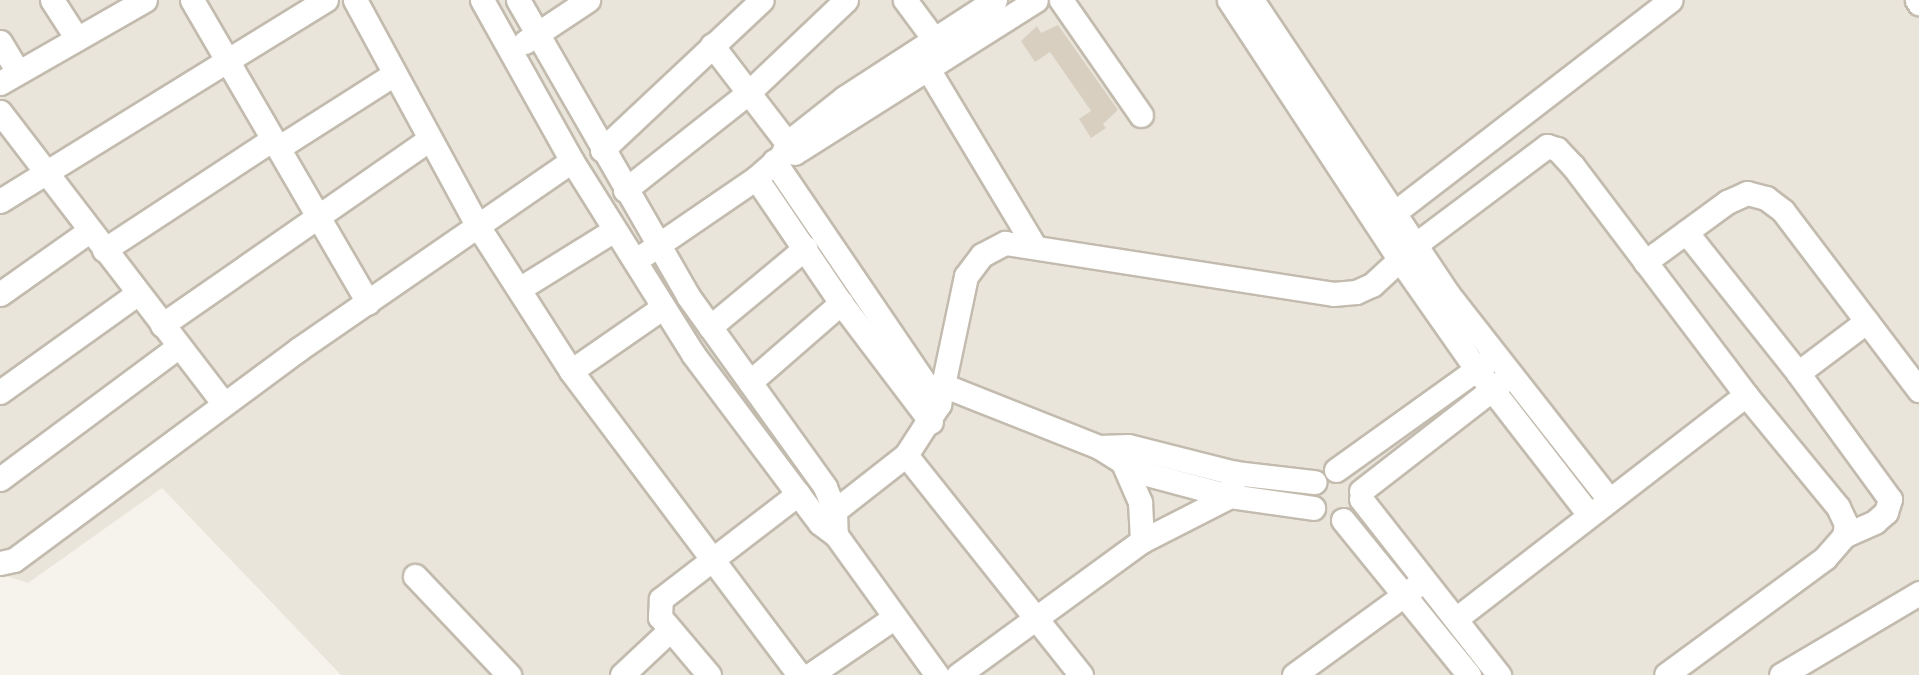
<!DOCTYPE html>
<html>
<head>
<meta charset="utf-8">
<style>
	body { margin:0 }
	#map { position:relative; width:1919px; height:675px; overflow:hidden; background:#f6f3ec; font-family:Barlow,sans-serif }
	div>[style] { position:absolute }
	.residential>* { inset:0; background:#eae5da }
	.building>* { inset:0; background:#d8cfc1 }
	.roads { filter:drop-shadow(2px 0 #c2bbae) drop-shadow(-2px 0 #c2bbae) drop-shadow(0 2px #c2bbae) drop-shadow(0 -2px #c2bbae) }
	.minor>* { height:23px; margin:-11.5px; padding:0 11.5px; transform-origin:11.5px; border-radius:11.5px; background:#fff }
	span { translate:-50% -50%; white-space:nowrap; text-align:center; line-height:1.15; -webkit-text-stroke:5px #fff; paint-order:stroke }
</style>
</head>
<body>
<div id="map">
	<div class="residential">
		<i style="clip-path:polygon(0 0,1919px 0,1919px 675px,341px 675px,162px 488px,28px 583px,0 574px)"></i>
	</div>
	<div class="building">
		<i style="clip-path:polygon(1058px 25px,1118px 110px,1103px 124px,1106px 128px,1091px 138px,1079px 119px,1091px 111px,1050px 52px,1035px 62px,1021px 41px,1037px 26px,1041px 33px)"></i>
	</div>
	<div class="roads">
		<div class="minor">
			<i style="left:52px;top:0;width:44px;rotate:57deg"></i>
			<i style="left:192px;top:0;width:350px;rotate:59.8deg"></i>
			<i style="left:355px;top:0;width:254px;rotate:61.5deg"></i>
			<i style="left:476px;top:223px;width:176px;rotate:57.3deg"></i>
			<i style="left:571px;top:371px;width:380px;rotate:53.1deg"></i>
			<i style="left:482px;top:0;width:184px;rotate:60.8deg"></i>
			<i style="left:572px;top:161px;width:228px;rotate:57.9deg"></i>
			<i style="left:693px;top:354px;width:211px;rotate:53.1deg"></i>
			<i style="left:820px;top:523px;width:20px;rotate:37deg"></i>
			<i style="left:836px;top:535px;width:173px;rotate:54.2deg"></i>
			<i style="left:518px;top:0;width:341px;rotate:60.1deg"></i>
			<i style="left:688px;top:296px;width:235px;rotate:54.3deg"></i>
			<i style="left:825px;top:487px;width:27px;rotate:68deg"></i>
			<i style="left:835px;top:512px;width:23px;rotate:88deg"></i>
			<i style="left:905px;top:0;width:49px;rotate:53.4deg"></i>
			<i style="left:1061px;top:0;width:140px;rotate:55.2deg"></i>
			<i style="left:1229px;top:0;width:311px;rotate:56.7deg"></i>
			<i style="left:1400px;top:260px;width:134px;rotate:55deg"></i>
			<i style="left:1477px;top:370px;width:181px;rotate:52.2deg"></i>
			<i style="left:1252px;top:0;width:353px;rotate:56.3deg"></i>
			<i style="left:1448px;top:294px;width:259px;rotate:51.9deg"></i>
			<i style="left:1917px;top:0;width:4px;rotate:56deg"></i>
			<i style="left:0;top:42px;width:35px;rotate:59deg"></i>
			<i style="left:525px;top:42px;width:76px;rotate:-33.7deg"></i>
			<i style="left:712px;top:45px;width:136px;rotate:52.5deg"></i>
			<i style="left:922px;top:59px;width:219px;rotate:59deg"></i>
			<i style="left:0;top:83px;width:167px;rotate:-29.8deg"></i>
			<i style="left:0;top:112px;width:368px;rotate:52.5deg"></i>
			<i style="left:278px;top:148px;width:138px;rotate:-32.5deg"></i>
			<i style="left:602px;top:150px;width:219px;rotate:-43.2deg"></i>
			<i style="left:799px;top:150px;width:280px;rotate:-32.3deg"></i>
			<i style="left:774px;top:161px;width:294px;rotate:55.8deg"></i>
			<i style="left:756px;top:178px;width:151px;rotate:55.8deg"></i>
			<i style="left:841px;top:303px;width:149px;rotate:52.9deg"></i>
			<i style="left:625px;top:190px;width:157px;rotate:-38.3deg"></i>
			<i style="left:748px;top:93px;width:135px;rotate:-43.5deg"></i>
			<i style="left:0;top:201px;width:383px;rotate:-31.7deg"></i>
			<i style="left:1394px;top:213px;width:349px;rotate:-37.6deg"></i>
			<i style="left:1686px;top:232px;width:180px;rotate:51.5deg"></i>
			<i style="left:1798px;top:373px;width:156px;rotate:53.9deg"></i>
			<i style="left:1890px;top:499px;width:14px;rotate:107deg"></i>
			<i style="left:1886px;top:512px;width:15px;rotate:138deg"></i>
			<i style="left:1875px;top:522px;width:34px;rotate:156deg"></i>
			<i style="left:104px;top:250px;width:202px;rotate:-33.3deg"></i>
			<i style="left:645px;top:254px;width:135px;rotate:-34.4deg"></i>
			<i style="left:756px;top:178px;width:35px;rotate:-41deg"></i>
			<i style="left:782px;top:155px;width:13px;rotate:-67deg"></i>
			<i style="left:787px;top:143px;width:73px;rotate:-38.3deg"></i>
			<i style="left:844px;top:98px;width:180px;rotate:-33deg"></i>
			<i style="left:1645px;top:262px;width:102px;rotate:-36.2deg"></i>
			<i style="left:1727px;top:202px;width:22px;rotate:-24deg"></i>
			<i style="left:1747px;top:193px;width:20px;rotate:15deg"></i>
			<i style="left:1766px;top:198px;width:21px;rotate:37deg"></i>
			<i style="left:1783px;top:211px;width:225px;rotate:52.8deg"></i>
			<i style="left:519px;top:289px;width:112px;rotate:-31.8deg"></i>
			<i style="left:0;top:294px;width:109px;rotate:-35.3deg"></i>
			<i style="left:162px;top:325px;width:326px;rotate:-34.8deg"></i>
			<i style="left:710px;top:327px;width:124px;rotate:-39.7deg"></i>
			<i style="left:571px;top:371px;width:111px;rotate:-34.7deg"></i>
			<i style="left:1798px;top:373px;width:86px;rotate:-37deg"></i>
			<i style="left:750px;top:382px;width:121px;rotate:-41deg"></i>
			<i style="left:945px;top:386px;width:166px;rotate:21.6deg"></i>
			<i style="left:1099px;top:447px;width:47px;rotate:32deg"></i>
			<i style="left:1139px;top:472px;width:94px;rotate:14.8deg"></i>
			<i style="left:1230px;top:496px;width:84px;rotate:8.2deg"></i>
			<i style="left:0;top:392px;width:168px;rotate:-35.6deg"></i>
			<i style="left:1099px;top:447px;width:29px;rotate:-2deg"></i>
			<i style="left:1128px;top:446px;width:110px;rotate:14.2deg"></i>
			<i style="left:1235px;top:473px;width:80px;rotate:6.5deg"></i>
			<i style="left:1123px;top:463px;width:43px;rotate:66.4deg"></i>
			<i style="left:1140px;top:502px;width:39px;rotate:87deg"></i>
			<i style="left:1336px;top:470px;width:186px;rotate:-35.6deg"></i>
			<i style="left:0;top:479px;width:222px;rotate:-36.6deg"></i>
			<i style="left:1361px;top:491px;width:180px;rotate:-37.8deg"></i>
			<i style="left:1361px;top:499px;width:224px;rotate:51.9deg"></i>
			<i style="left:823px;top:520px;width:105px;rotate:-38.1deg"></i>
			<i style="left:1343px;top:520px;width:200px;rotate:50.9deg"></i>
			<i style="left:0;top:563px;width:14px;rotate:-12deg"></i>
			<i style="left:14px;top:560px;width:355px;rotate:-36.5deg"></i>
			<i style="left:299px;top:349px;width:331px;rotate:-34.6deg"></i>
			<i style="left:415px;top:576px;width:137px;rotate:46.5deg"></i>
			<i style="left:1457px;top:618px;width:365px;rotate:-37.7deg"></i>
			<i style="left:622px;top:675px;width:66px;rotate:-43.2deg"></i>
			<i style="left:709px;top:675px;width:76px;rotate:-130.2deg"></i>
			<i style="left:660px;top:617px;width:18px;rotate:-87deg"></i>
			<i style="left:661px;top:599px;width:173px;rotate:-37.5deg"></i>
			<i style="left:810px;top:675px;width:99px;rotate:-34.3deg"></i>
			<i style="left:958px;top:675px;width:228px;rotate:-36.1deg"></i>
			<i style="left:1142px;top:541px;width:99px;rotate:-27.1deg"></i>
			<i style="left:1230px;top:496px;width:24px;rotate:-78deg"></i>
			<i style="left:1081px;top:675px;width:281px;rotate:-128.5deg"></i>
			<i style="left:906px;top:455px;width:61px;rotate:-57.1deg"></i>
			<i style="left:939px;top:404px;width:131px;rotate:-78.1deg"></i>
			<i style="left:966px;top:276px;width:26px;rotate:-53deg"></i>
			<i style="left:982px;top:255px;width:26px;rotate:-28deg"></i>
			<i style="left:1005px;top:243px;width:332px;rotate:8.8deg"></i>
			<i style="left:1333px;top:294px;width:23px;rotate:-5deg"></i>
			<i style="left:1356px;top:292px;width:17px;rotate:-24deg"></i>
			<i style="left:1372px;top:285px;width:59px;rotate:-42.9deg"></i>
			<i style="left:1415px;top:245px;width:165px;rotate:-36.9deg"></i>
			<i style="left:1547px;top:146px;width:10px;rotate:17deg"></i>
			<i style="left:1557px;top:149px;width:23px;rotate:47deg"></i>
			<i style="left:1573px;top:166px;width:287px;rotate:52.9deg"></i>
			<i style="left:1746px;top:395px;width:145px;rotate:50.6deg"></i>
			<i style="left:1838px;top:507px;width:19px;rotate:65deg"></i>
			<i style="left:1846px;top:524px;width:12px;rotate:99deg"></i>
			<i style="left:1844px;top:536px;width:29px;rotate:131deg"></i>
			<i style="left:1825px;top:558px;width:197px;rotate:143.7deg"></i>
			<i style="left:1294px;top:675px;width:155px;rotate:-36.1deg"></i>
			<i style="left:1781px;top:675px;width:161px;rotate:-30.7deg"></i>
		</div>
	</div>
</div>
</body>
</html>
